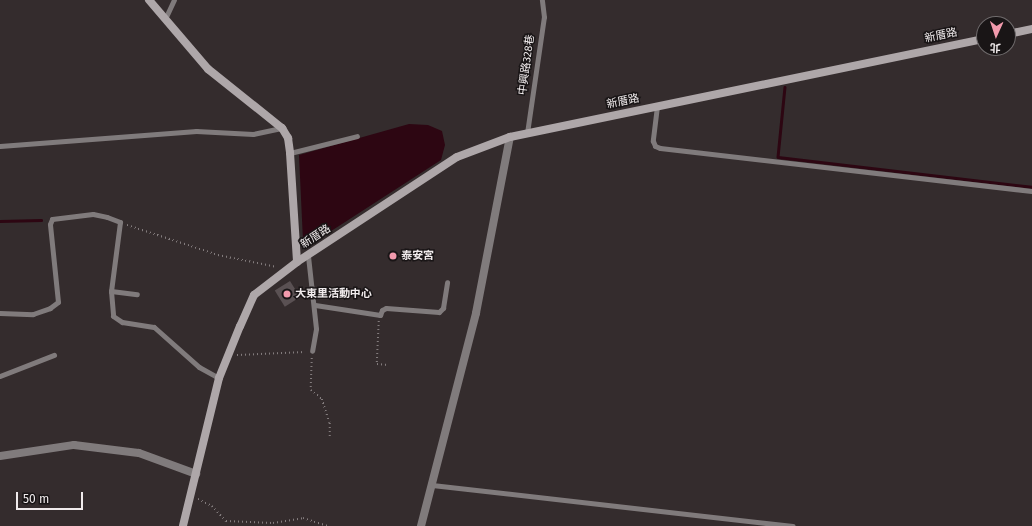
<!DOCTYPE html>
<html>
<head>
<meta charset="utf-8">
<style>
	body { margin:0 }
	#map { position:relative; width:1032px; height:526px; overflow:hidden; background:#342c2d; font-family:"Fira Sans","Noto Sans TC",sans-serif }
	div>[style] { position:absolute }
	.water>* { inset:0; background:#2d0612 }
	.stream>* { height:2.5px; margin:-1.25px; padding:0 1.25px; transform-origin:1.25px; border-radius:1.25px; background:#2d0612 }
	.building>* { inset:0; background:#5a5153; transform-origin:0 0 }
	.path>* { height:1.5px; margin-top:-0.75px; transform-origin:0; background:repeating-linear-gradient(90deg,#837c7d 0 1px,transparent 0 4px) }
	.lane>* { height:5px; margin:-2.5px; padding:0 2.5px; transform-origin:2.5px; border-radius:2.5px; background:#807b7c }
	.street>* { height:8px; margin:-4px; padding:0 4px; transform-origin:4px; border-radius:4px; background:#807b7c }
	.secondary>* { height:8px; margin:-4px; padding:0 4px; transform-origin:4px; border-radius:4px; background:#aea7a9 }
	.dots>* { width:11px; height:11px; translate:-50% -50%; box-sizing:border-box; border:2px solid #191516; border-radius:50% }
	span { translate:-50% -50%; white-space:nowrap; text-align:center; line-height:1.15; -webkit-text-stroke:3px #191516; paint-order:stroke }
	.street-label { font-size:11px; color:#f0ebec }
	.poi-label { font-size:11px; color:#f0ebec; font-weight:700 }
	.left { translate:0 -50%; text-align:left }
	.north { position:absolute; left:976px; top:16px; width:40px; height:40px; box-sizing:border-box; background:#191516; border:1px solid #6f6b6c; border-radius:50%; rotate:183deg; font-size:11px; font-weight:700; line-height:16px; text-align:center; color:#f0ebec }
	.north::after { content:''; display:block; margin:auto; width:14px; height:18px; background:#f29aad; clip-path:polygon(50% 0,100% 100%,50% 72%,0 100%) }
	.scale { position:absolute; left:16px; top:492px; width:67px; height:18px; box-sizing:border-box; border:2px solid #f0ebec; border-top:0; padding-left:5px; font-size:12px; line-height:14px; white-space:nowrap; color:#f0ebec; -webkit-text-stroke:3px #191516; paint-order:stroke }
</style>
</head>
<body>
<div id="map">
	<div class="water">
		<i style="clip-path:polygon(409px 124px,428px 125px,442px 131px,445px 145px,441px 160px,308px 246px,303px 241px,299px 155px)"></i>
	</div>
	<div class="stream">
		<i style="left:785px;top:87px;width:70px;rotate:95.7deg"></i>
		<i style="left:778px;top:157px;width:256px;rotate:6.7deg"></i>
		<i style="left:0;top:221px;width:41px;rotate:-1.4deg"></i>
	</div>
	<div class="building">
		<i style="left:290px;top:281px;width:19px;height:18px;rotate:58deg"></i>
	</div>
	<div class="path">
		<i style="left:127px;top:225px;width:96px;rotate:18.2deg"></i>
		<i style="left:218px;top:255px;width:60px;rotate:11.5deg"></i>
		<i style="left:379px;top:321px;width:43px;rotate:92.7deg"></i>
		<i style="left:377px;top:364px;width:11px;rotate:5deg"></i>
		<i style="left:237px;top:355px;width:68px;rotate:-2.5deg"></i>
		<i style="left:312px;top:358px;width:32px;rotate:92deg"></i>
		<i style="left:311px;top:390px;width:14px;rotate:39deg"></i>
		<i style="left:322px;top:399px;width:25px;rotate:72deg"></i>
		<i style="left:330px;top:423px;width:16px;rotate:90deg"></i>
		<i style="left:198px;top:499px;width:16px;rotate:27deg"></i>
		<i style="left:212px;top:506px;width:21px;rotate:47deg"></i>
		<i style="left:226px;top:521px;width:47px;rotate:2.4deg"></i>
		<i style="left:273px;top:523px;width:30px;rotate:-9deg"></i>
		<i style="left:303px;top:518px;width:26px;rotate:18deg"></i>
	</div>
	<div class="lane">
		<i style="left:165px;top:19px;width:21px;rotate:-65deg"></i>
		<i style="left:657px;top:106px;width:35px;rotate:97deg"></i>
		<i style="left:653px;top:141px;width:5px;rotate:68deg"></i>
		<i style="left:655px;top:146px;width:5px;rotate:22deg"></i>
		<i style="left:660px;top:148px;width:374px;rotate:6.6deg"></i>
		<i style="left:527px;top:133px;width:117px;rotate:-81.7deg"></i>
		<i style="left:544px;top:17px;width:17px;rotate:-97deg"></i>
		<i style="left:0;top:146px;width:197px;rotate:-4.4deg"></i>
		<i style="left:196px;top:131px;width:57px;rotate:3deg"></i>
		<i style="left:253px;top:134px;width:30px;rotate:-12deg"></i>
		<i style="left:290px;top:153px;width:69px;rotate:-14.2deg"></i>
		<i style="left:308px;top:256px;width:73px;rotate:83.7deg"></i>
		<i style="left:316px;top:329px;width:22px;rotate:100deg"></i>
		<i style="left:111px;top:291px;width:26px;rotate:7deg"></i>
		<i style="left:315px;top:305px;width:66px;rotate:8.7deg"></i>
		<i style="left:380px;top:315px;width:5px;rotate:-68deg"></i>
		<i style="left:382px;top:310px;width:4px;rotate:-27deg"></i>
		<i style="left:386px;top:308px;width:53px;rotate:4.3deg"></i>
		<i style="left:439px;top:312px;width:6px;rotate:-45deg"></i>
		<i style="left:443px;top:308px;width:26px;rotate:-81deg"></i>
		<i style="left:0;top:313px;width:33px;rotate:2deg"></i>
		<i style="left:33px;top:314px;width:18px;rotate:-19deg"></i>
		<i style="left:50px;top:308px;width:10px;rotate:-37deg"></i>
		<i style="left:58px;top:302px;width:78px;rotate:-95.9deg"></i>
		<i style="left:50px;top:224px;width:5px;rotate:-68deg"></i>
		<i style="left:52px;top:219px;width:41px;rotate:-7deg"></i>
		<i style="left:93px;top:214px;width:14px;rotate:12deg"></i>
		<i style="left:107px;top:217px;width:14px;rotate:21deg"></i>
		<i style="left:120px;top:222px;width:70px;rotate:97.4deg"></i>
		<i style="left:111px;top:291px;width:25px;rotate:85deg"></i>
		<i style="left:113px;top:316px;width:11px;rotate:34deg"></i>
		<i style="left:122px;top:322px;width:32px;rotate:9deg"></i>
		<i style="left:154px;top:327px;width:60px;rotate:41.6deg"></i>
		<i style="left:199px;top:367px;width:23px;rotate:29deg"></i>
		<i style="left:0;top:376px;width:58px;rotate:-21.3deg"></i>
		<i style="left:432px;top:485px;width:363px;rotate:6.5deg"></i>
	</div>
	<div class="street">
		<i style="left:0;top:456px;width:75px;rotate:-8.5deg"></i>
		<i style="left:74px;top:445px;width:65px;rotate:7deg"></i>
		<i style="left:139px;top:453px;width:61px;rotate:20.2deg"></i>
		<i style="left:421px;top:526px;width:220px;rotate:-75.5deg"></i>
		<i style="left:476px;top:313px;width:179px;rotate:-79.1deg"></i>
	</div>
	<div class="secondary">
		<i style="left:149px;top:0;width:91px;rotate:49.5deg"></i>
		<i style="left:208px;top:69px;width:95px;rotate:38.6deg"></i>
		<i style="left:282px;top:128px;width:12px;rotate:59deg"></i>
		<i style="left:288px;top:138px;width:15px;rotate:82deg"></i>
		<i style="left:290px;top:153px;width:109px;rotate:86.3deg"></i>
		<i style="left:297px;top:262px;width:54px;rotate:142.5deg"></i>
		<i style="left:254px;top:295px;width:34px;rotate:114deg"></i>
		<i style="left:240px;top:326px;width:56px;rotate:112deg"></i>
		<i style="left:219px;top:378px;width:152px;rotate:103.7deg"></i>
		<i style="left:1008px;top:34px;width:25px;rotate:-12deg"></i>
		<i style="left:297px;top:262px;width:191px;rotate:-33.3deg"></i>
		<i style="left:457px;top:157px;width:57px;rotate:-20.7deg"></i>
		<i style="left:510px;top:137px;width:484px;rotate:-11.7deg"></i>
	</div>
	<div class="dots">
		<i style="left:393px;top:256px;background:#f29aad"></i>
		<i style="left:287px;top:294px;background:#f29aad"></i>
	</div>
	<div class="street-label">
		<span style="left:941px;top:36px;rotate:-12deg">新厝路</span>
		<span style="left:527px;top:65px;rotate:-82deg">中興路328巷</span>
		<span style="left:623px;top:102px;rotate:-12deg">新厝路</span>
		<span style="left:316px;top:237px;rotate:-33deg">新厝路</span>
	</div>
	<div class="poi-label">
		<span class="left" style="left:401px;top:256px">泰安宮</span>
		<span class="left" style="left:295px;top:294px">大東里活動中心</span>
	</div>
	<div class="north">北</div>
	<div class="scale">50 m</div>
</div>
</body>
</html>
